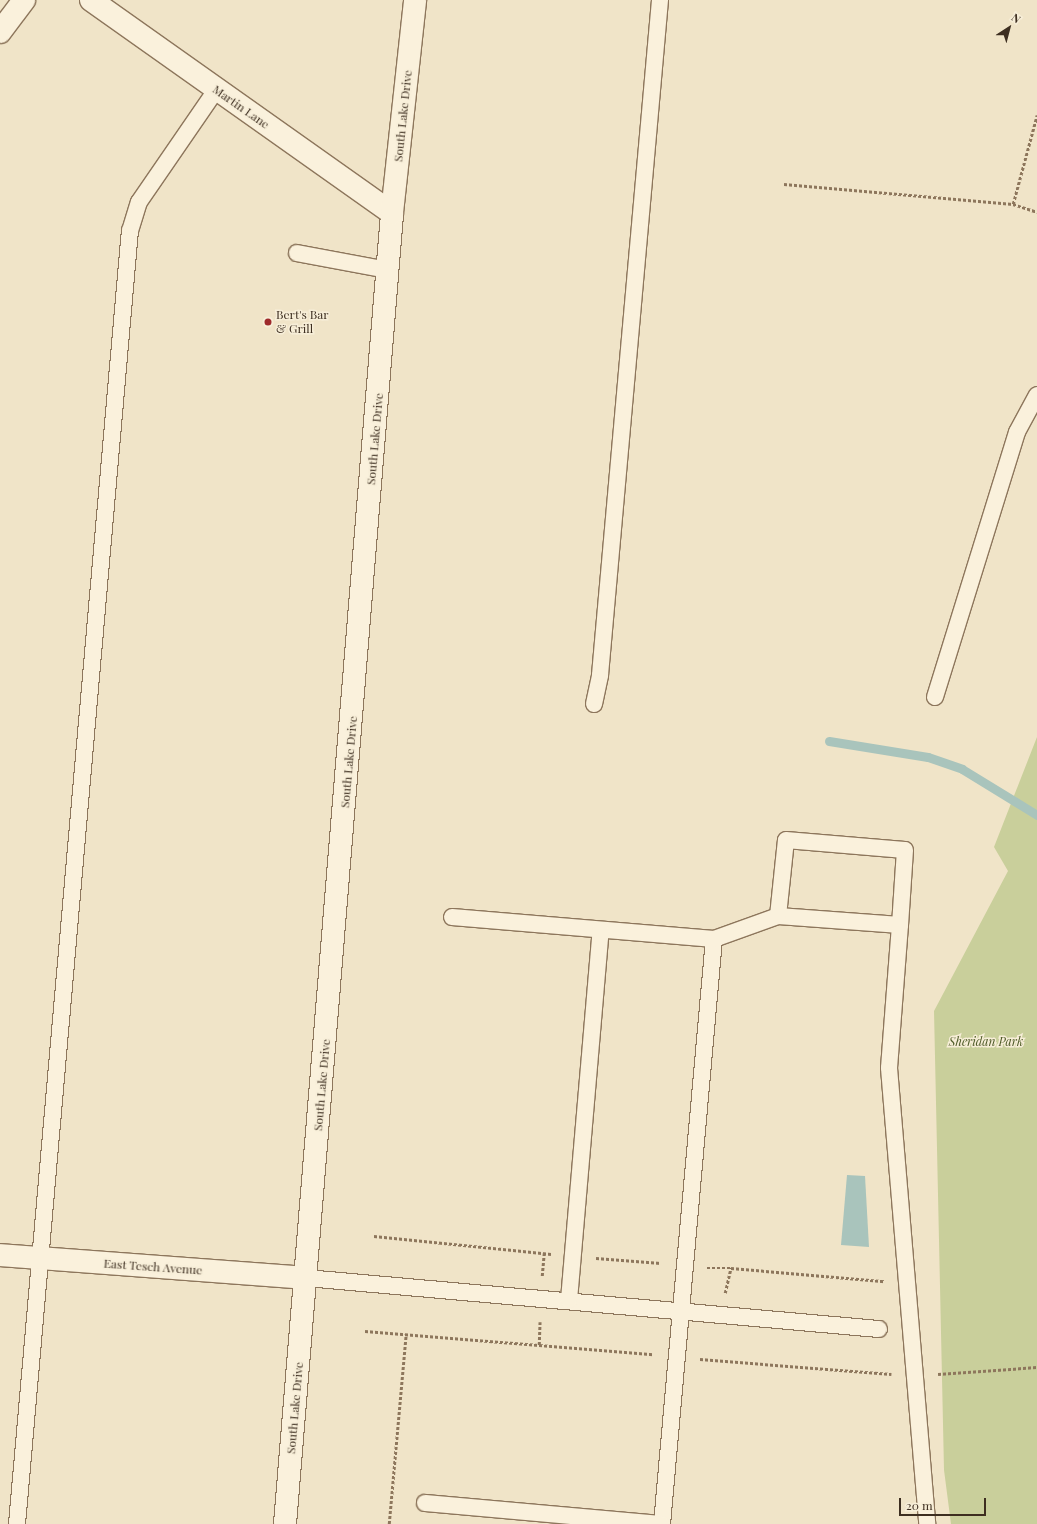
<!DOCTYPE html>
<html>
<head>
<meta charset="utf-8">
<style>
	body { margin:0 }
	#map { position:relative; width:1037px; height:1524px; overflow:hidden; background:#f0e4c8; font-family:"Playfair Display",serif }
	div>[style] { position:absolute }
	.green>* { inset:0; background:#c9cf9b }
	.water>* { inset:0; background:#a9c4bc }
	.stream>* { height:9px; margin:-4.5px; padding:0 4.5px; transform-origin:4.5px; border-radius:4.5px; background:#a9c4bc }
	.path>* { height:2.5px; margin-top:-1.25px; transform-origin:0; background:repeating-linear-gradient(90deg,#8d765c 0 3px,transparent 0 5px) }
	.roads { filter:drop-shadow(1px 0 #8d765c) drop-shadow(-1px 0 #8d765c) drop-shadow(0 1px #8d765c) drop-shadow(0 -1px #8d765c) }
	.lane>* { height:16px; margin:-8px; padding:0 8px; transform-origin:8px; border-radius:8px; background:#faf1dc }
	.street>* { height:22px; margin:-11px; padding:0 11px; transform-origin:11px; border-radius:11px; background:#faf1dc }
	.secondary>* { height:22px; margin:-11px; padding:0 11px; transform-origin:11px; border-radius:11px; background:#faf1dc }
	.dots>* { width:11px; height:11px; translate:-50% -50%; box-sizing:border-box; border:2px solid #f7eed8; border-radius:50% }
	span { translate:-50% -50%; white-space:nowrap; text-align:center; line-height:1.15; -webkit-text-stroke:3px #f7eed8; paint-order:stroke }
	.street-label { font-size:12px; color:#3d2e20 }
	.poi-label { font-size:12px; color:#3d2e20 }
	.left { translate:0 -50%; text-align:left }
	.park-label { font-size:12px; color:#4d5a26; font-style:italic }
	.north { position:absolute; left:989px; top:8px; width:40px; height:40px; -webkit-text-stroke:3px #f7eed8; paint-order:stroke; rotate:36deg; font-size:11px; font-weight:700; line-height:16px; text-align:center; color:#3d2e20 }
	.north::after { content:''; display:block; margin:auto; width:14px; height:18px; background:#3d2e20; clip-path:polygon(50% 0,100% 100%,50% 72%,0 100%) }
	.scale { position:absolute; left:899px; top:1498px; width:87px; height:18px; box-sizing:border-box; border:2px solid #3d2e20; border-top:0; padding-left:5px; font-size:12px; line-height:14px; white-space:nowrap; color:#3d2e20; -webkit-text-stroke:3px #f7eed8; paint-order:stroke }
</style>
</head>
<body>
<div id="map">
	<div class="green">
		<i style="clip-path:polygon(1037px 737px,1037px 1524px,951px 1524px,944px 1470px,934px 1011px,1008px 871px,994px 847px)"></i>
	</div>
	<div class="water">
		<i style="clip-path:polygon(847px 1175px,865px 1176px,869px 1247px,841px 1245px)"></i>
	</div>
	<div class="stream">
		<i style="left:829px;top:741px;width:100px;rotate:9.2deg"></i>
		<i style="left:928px;top:757px;width:36px;rotate:19deg"></i>
		<i style="left:962px;top:769px;width:88px;rotate:31.5deg"></i>
	</div>
	<div class="path">
		<i style="left:784px;top:184px;width:230px;rotate:5deg"></i>
		<i style="left:1013px;top:204px;width:25px;rotate:18deg"></i>
		<i style="left:1013px;top:204px;width:92px;rotate:-74.9deg"></i>
		<i style="left:374px;top:1236px;width:178px;rotate:5.8deg"></i>
		<i style="left:596px;top:1258px;width:65px;rotate:4.4deg"></i>
		<i style="left:707px;top:1268px;width:24px"></i>
		<i style="left:731px;top:1268px;width:154px;rotate:4.9deg"></i>
		<i style="left:542px;top:1276px;width:23px;rotate:-85deg"></i>
		<i style="left:725px;top:1293px;width:26px;rotate:-77deg"></i>
		<i style="left:365px;top:1331px;width:289px;rotate:4.6deg"></i>
		<i style="left:539px;top:1345px;width:23px;rotate:-88deg"></i>
		<i style="left:700px;top:1359px;width:192px;rotate:4.5deg"></i>
		<i style="left:938px;top:1374px;width:99px;rotate:-4deg"></i>
		<i style="left:389px;top:1524px;width:191px;rotate:-84.9deg"></i>
	</div>
	<div class="roads">
		<div class="lane">
			<i style="left:297px;top:253px;width:93px;rotate:10.6deg"></i>
			<i style="left:935px;top:697px;width:277px;rotate:-72.8deg"></i>
			<i style="left:1017px;top:432px;width:42px;rotate:-61.6deg"></i>
			<i style="left:594px;top:704px;width:30px;rotate:-78deg"></i>
			<i style="left:600px;top:675px;width:678px;rotate:-84.92deg"></i>
			<i style="left:452px;top:917px;width:263px;rotate:4.8deg"></i>
			<i style="left:714px;top:939px;width:587px;rotate:95.08deg"></i>
			<i style="left:900px;top:925px;width:122px;rotate:-175.8deg"></i>
			<i style="left:778px;top:916px;width:76px;rotate:-84deg"></i>
			<i style="left:786px;top:840px;width:119px;rotate:4.8deg"></i>
			<i style="left:905px;top:850px;width:75px;rotate:93.8deg"></i>
			<i style="left:900px;top:925px;width:143px;rotate:94.4deg"></i>
			<i style="left:889px;top:1068px;width:458px;rotate:85.2deg"></i>
			<i style="left:714px;top:939px;width:68px;rotate:-19.8deg"></i>
			<i style="left:306px;top:1278px;width:575px;rotate:5.09deg"></i>
			<i style="left:569px;top:1300px;width:371px;rotate:-85.1deg"></i>
			<i style="left:425px;top:1503px;width:237px;rotate:5.1deg"></i>
			<i style="left:17px;top:1524px;width:1298px;rotate:-85.01deg"></i>
			<i style="left:130px;top:231px;width:30px;rotate:-73deg"></i>
			<i style="left:139px;top:202px;width:136px;rotate:-55.5deg"></i>
		</div>
		<div class="street">
			<i style="left:91px;top:0;width:369px;rotate:35.3deg"></i>
			<i style="left:0;top:32px;width:40px;rotate:-53deg"></i>
			<i style="left:0;top:1255px;width:307px;rotate:4.3deg"></i>
		</div>
		<div class="secondary">
			<i style="left:285px;top:1524px;width:1315px;rotate:-85.33deg"></i>
			<i style="left:392px;top:213px;width:214px;rotate:-83.8deg"></i>
		</div>
	</div>
	<div class="dots">
		<i style="left:268px;top:322px;background:#9e2a2b"></i>
	</div>
	<div class="street-label">
		<span style="left:241px;top:107px;rotate:35deg">Martin Lane</span>
		<span style="left:403px;top:116px;rotate:-84deg">South Lake Drive</span>
		<span style="left:375px;top:439px;rotate:-85deg">South Lake Drive</span>
		<span style="left:349px;top:762px;rotate:-85deg">South Lake Drive</span>
		<span style="left:322px;top:1085px;rotate:-85deg">South Lake Drive</span>
		<span style="left:153px;top:1267px;rotate:4deg">East Tesch Avenue</span>
		<span style="left:295px;top:1408px;rotate:-85deg">South Lake Drive</span>
	</div>
	<div class="poi-label">
		<span class="left" style="left:276px;top:322px">Bert's Bar<br>&amp; Grill</span>
	</div>
	<div class="park-label">
		<span style="left:986px;top:1042px">Sheridan Park</span>
	</div>
	<div class="north">N</div>
	<div class="scale">20 m</div>
</div>
</body>
</html>
